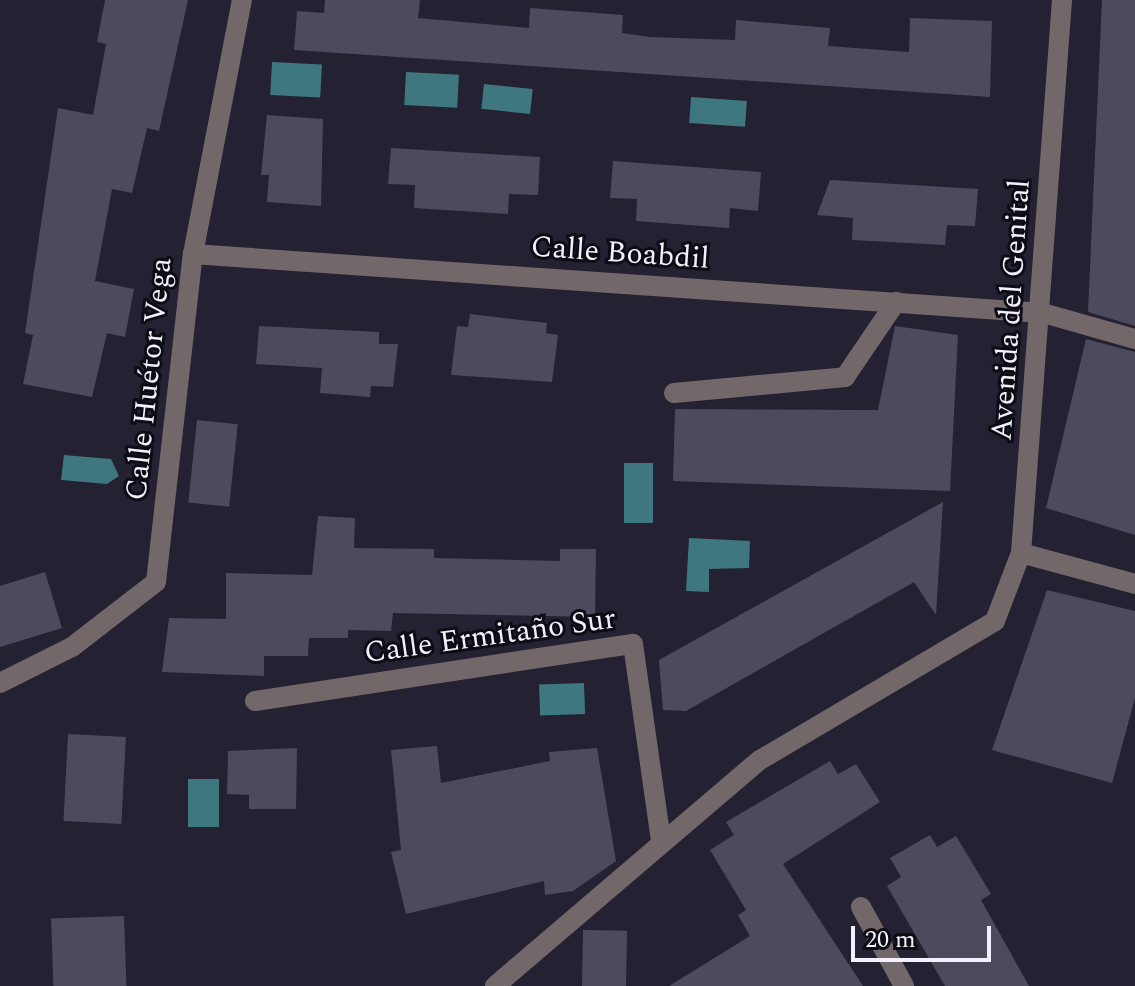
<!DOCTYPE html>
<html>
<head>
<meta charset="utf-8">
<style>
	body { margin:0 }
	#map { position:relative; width:1135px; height:986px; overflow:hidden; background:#242133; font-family:Spectral,serif }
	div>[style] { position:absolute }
	.water>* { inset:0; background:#3e787e; transform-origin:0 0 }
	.building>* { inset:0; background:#4d4a5e; transform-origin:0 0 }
	.minor>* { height:20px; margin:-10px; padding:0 10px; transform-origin:10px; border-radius:10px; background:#736869 }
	span { translate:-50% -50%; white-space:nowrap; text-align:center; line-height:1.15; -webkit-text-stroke:6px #0d0c14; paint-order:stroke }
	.street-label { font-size:30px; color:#f2f0fc }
	.scale { position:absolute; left:851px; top:926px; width:140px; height:36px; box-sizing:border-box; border:4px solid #f2f0fc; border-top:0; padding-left:10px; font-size:24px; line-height:28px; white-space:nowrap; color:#f2f0fc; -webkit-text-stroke:6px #0d0c14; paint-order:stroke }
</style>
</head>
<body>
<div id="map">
	<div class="water">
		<i style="left:272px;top:62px;width:50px;height:33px;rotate:3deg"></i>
		<i style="left:406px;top:72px;width:53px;height:33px;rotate:3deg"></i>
		<i style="left:484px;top:84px;width:49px;height:25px;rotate:6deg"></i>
		<i style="left:691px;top:97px;width:56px;height:26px;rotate:4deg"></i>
		<i style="clip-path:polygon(64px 455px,111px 459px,119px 476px,107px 484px,61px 480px)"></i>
		<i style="left:624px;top:463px;width:29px;height:60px"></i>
		<i style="clip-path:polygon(689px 538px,750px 541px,749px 568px,709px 569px,709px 592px,686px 591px)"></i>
		<i style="left:584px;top:683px;width:31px;height:45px;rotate:88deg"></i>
		<i style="left:188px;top:779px;width:31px;height:48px"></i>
	</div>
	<div class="building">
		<i style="clip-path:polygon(105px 0,188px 0,159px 131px,147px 128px,132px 193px,112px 189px,95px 281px,134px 289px,125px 337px,107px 333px,92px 397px,23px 384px,33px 335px,25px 333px,58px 108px,93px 115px,106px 44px,97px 42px)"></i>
		<i style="clip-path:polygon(325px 0,420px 0,418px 18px,529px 28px,530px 8px,623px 15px,622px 33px,650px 37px,735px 40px,736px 20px,830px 28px,828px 46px,909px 52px,910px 18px,992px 21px,990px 97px,294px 50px,297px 11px,324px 13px)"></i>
		<i style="clip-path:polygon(1102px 0,1135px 0,1135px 326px,1088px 312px)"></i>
		<i style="clip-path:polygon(267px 115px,323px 119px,321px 206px,267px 202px,269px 175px,261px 175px)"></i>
		<i style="clip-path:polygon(391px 148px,540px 157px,538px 195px,509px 194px,508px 214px,414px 208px,415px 185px,388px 184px)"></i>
		<i style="clip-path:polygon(613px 161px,761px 172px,758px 211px,730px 208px,729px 228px,636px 221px,637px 199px,610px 198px)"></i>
		<i style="clip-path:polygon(830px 180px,978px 189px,975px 226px,947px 225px,945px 245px,852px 240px,853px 218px,817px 215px)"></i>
		<i style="clip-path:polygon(470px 314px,547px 323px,546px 333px,558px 335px,552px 382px,451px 375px,457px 326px,468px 327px)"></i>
		<i style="clip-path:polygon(259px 326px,379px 332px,379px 344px,398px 344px,393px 387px,371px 386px,370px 397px,320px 393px,322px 368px,256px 364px)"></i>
		<i style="clip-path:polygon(895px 326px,958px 335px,950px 491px,673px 481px,675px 409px,878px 410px)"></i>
		<i style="clip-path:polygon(1086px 339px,1135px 352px,1135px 535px,1046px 508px)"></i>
		<i style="left:197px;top:420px;width:41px;height:83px;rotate:6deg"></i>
		<i style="clip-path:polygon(943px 502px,936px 615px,914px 582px,686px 711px,663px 710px,659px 660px)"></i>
		<i style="clip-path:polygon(318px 516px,355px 518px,354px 548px,434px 549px,434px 558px,560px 561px,560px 549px,596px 549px,595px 617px,393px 613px,391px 631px,348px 630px,348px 638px,309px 638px,308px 656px,264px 656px,264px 676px,162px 672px,169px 618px,226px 619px,226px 573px,312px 575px)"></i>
		<i style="clip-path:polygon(45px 572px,62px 628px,0 647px,0 586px)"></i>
		<i style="clip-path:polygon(1047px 590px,1135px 611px,1135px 698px,1112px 783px,992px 750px)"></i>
		<i style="left:68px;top:734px;width:58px;height:87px;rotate:3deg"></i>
		<i style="clip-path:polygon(437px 746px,441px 783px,550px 761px,549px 752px,597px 748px,616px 861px,573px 891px,545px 895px,544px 881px,406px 914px,391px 852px,401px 850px,391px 750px)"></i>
		<i style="clip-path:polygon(297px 748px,296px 809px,249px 809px,249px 795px,227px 794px,228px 751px)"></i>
		<i style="clip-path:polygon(830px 761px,838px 774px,856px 764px,880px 802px,783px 864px,863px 986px,669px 986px,750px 936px,738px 915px,746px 910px,710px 850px,734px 835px,726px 822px)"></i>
		<i style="clip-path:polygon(930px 835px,937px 847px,956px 836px,991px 894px,981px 900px,1029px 986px,945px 986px,887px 886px,901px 877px,890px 858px)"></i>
		<i style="left:124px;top:916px;width:70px;height:73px;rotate:88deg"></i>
		<i style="left:583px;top:930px;width:44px;height:56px;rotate:1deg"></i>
	</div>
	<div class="minor">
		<i style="left:193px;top:254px;width:852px;rotate:3.97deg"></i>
		<i style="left:1043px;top:313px;width:96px;rotate:15.8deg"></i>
		<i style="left:674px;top:393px;width:172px;rotate:-5.3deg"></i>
		<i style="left:845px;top:377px;width:91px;rotate:-55.8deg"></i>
		<i style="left:1021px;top:553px;width:118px;rotate:15.2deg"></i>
		<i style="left:0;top:683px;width:80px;rotate:-26.6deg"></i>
		<i style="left:72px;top:647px;width:106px;rotate:-37.7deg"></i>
		<i style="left:156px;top:582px;width:330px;rotate:-83.6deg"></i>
		<i style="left:193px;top:254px;width:259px;rotate:-79.1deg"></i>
		<i style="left:255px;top:701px;width:382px;rotate:-8.6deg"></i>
		<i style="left:633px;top:644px;width:199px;rotate:81.9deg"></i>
		<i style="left:861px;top:907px;width:90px;rotate:61.4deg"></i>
		<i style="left:495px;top:986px;width:348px;rotate:-40.5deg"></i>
		<i style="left:760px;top:760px;width:273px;rotate:-30.6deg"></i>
		<i style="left:995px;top:621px;width:73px;rotate:-69.1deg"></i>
		<i style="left:1021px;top:553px;width:555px;rotate:-85.76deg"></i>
	</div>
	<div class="street-label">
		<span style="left:620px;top:253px;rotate:4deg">Calle Boabdil</span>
		<span style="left:1011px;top:310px;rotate:-86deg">Avenida del Genital</span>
		<span style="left:149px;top:379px;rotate:-84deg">Calle Huétor Vega</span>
		<span style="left:490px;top:636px;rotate:-8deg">Calle Ermitaño Sur</span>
	</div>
	<div class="scale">20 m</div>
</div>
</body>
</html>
